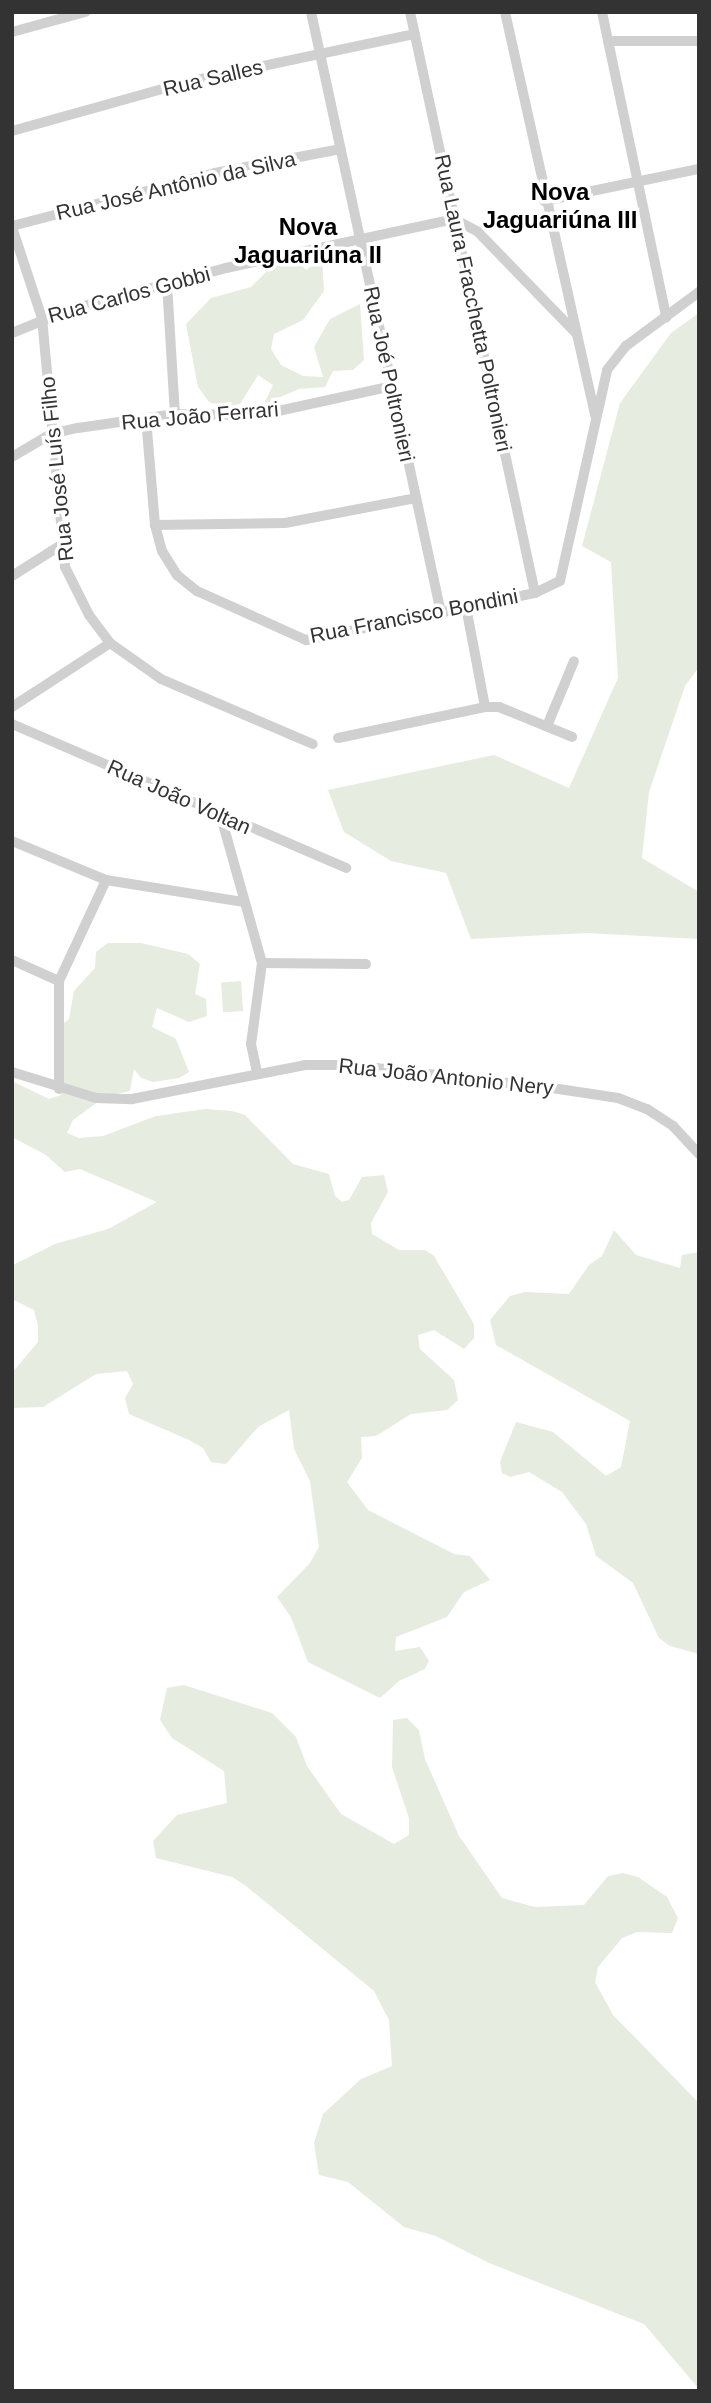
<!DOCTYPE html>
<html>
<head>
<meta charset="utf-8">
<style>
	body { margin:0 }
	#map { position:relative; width:711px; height:2403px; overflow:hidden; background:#fff; font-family:Helvetica,sans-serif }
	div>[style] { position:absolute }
	.green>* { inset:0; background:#e6ecdf; transform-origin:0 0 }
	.minor>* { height:10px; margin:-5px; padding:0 5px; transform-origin:5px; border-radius:5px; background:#d0d0d0 }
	span { translate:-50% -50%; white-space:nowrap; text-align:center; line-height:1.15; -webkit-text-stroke:7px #fff; paint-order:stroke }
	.street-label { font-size:21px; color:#333 }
	.quarter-label { font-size:24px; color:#000; font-weight:700 }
	.frame { position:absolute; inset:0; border:14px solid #333; pointer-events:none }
</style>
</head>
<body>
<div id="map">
	<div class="green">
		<i style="clip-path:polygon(322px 258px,324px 291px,303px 320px,274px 334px,271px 349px,281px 365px,303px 376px,323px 377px,314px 347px,330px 319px,360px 304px,364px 360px,353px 370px,333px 371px,325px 387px,299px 389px,264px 404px,273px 385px,258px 375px,240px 404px,226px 407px,209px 402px,198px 387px,186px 324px,211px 298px,251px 287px,275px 263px,297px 260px,306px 270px)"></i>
		<i style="clip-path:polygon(699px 313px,699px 667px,685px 686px,649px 792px,642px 858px,699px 892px,699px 939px,587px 933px,471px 939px,446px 873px,391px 861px,344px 832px,328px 790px,494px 755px,569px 788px,618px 678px,611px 562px,582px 546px,620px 403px,671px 333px)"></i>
		<i style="clip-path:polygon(108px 943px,141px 943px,188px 954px,200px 964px,195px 994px,206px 999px,207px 1016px,189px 1022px,157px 1008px,152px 1027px,176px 1039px,189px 1072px,179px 1078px,153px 1082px,141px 1078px,134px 1069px,130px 1091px,106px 1096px,73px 1120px,67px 1133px,79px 1138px,103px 1136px,156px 1116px,205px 1109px,232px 1111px,245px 1115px,293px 1164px,329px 1174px,335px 1196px,342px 1202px,349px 1200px,362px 1177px,384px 1175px,388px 1192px,371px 1223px,372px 1234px,399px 1250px,425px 1250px,434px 1256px,474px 1324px,474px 1338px,464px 1349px,434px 1330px,418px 1335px,420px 1349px,454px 1380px,458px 1400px,447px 1410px,411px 1414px,376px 1436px,361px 1437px,362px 1458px,347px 1482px,368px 1510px,454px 1554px,470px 1556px,490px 1580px,464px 1592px,447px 1617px,396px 1637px,395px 1651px,420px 1647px,429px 1661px,425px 1669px,399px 1681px,380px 1698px,308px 1662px,291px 1617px,277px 1597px,310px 1563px,319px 1547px,310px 1481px,294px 1449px,289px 1410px,258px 1427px,226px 1464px,211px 1462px,203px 1448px,189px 1440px,129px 1414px,125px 1398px,133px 1384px,127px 1371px,96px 1374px,43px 1407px,12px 1408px,12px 1373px,38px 1342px,38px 1326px,34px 1310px,12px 1299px,13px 1265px,55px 1244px,108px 1229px,157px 1202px,80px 1169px,65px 1172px,46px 1155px,12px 1137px,12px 1081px,49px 1099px,61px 1095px,64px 1023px,69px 1019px,74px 991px,95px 968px,96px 952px)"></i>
		<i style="left:241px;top:981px;width:30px;height:20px;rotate:86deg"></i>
		<i style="clip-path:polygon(614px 1230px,636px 1255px,680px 1268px,682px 1255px,699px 1252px,699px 1654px,670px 1646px,659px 1638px,633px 1583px,596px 1556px,586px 1524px,562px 1492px,529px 1472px,510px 1477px,502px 1473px,500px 1462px,516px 1422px,553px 1432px,606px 1476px,621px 1467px,630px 1421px,496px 1345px,490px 1320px,510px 1296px,525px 1292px,569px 1294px,589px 1265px,602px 1256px)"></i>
		<i style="clip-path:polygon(184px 1685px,272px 1713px,296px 1737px,307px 1766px,341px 1814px,394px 1844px,409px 1835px,409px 1818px,392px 1767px,393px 1720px,407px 1718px,419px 1730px,425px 1759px,459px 1836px,502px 1898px,535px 1907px,584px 1905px,608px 1876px,623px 1873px,638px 1877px,667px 1897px,678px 1918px,672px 1933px,637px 1932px,622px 1938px,598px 1967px,595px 1982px,613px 2015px,699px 2103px,699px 2389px,644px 2324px,489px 2263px,436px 2236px,404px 2227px,348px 2182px,319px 2175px,314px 2143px,323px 2114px,361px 2079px,392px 2066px,389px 2020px,374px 1991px,246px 1886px,232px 1877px,156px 1858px,153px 1841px,177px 1815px,227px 1803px,224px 1771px,172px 1738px,160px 1720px,167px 1688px)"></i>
	</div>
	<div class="minor">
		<i style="left:311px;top:12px;width:615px;rotate:77.79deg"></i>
		<i style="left:410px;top:12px;width:594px;rotate:77.86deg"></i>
		<i style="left:505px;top:12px;width:414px;rotate:77.4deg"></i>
		<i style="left:602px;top:12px;width:312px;rotate:78.1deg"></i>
		<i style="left:12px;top:32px;width:76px;rotate:-15.3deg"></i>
		<i style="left:608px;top:41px;width:91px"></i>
		<i style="left:12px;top:131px;width:182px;rotate:-15.6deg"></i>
		<i style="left:187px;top:82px;width:233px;rotate:-11.9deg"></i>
		<i style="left:544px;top:201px;width:158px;rotate:-11.7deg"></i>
		<i style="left:12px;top:226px;width:210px;rotate:-14.6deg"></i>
		<i style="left:215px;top:173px;width:128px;rotate:-10.8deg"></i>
		<i style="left:12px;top:227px;width:96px;rotate:71.8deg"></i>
		<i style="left:42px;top:318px;width:250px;rotate:84.7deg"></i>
		<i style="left:65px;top:567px;width:54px;rotate:63.4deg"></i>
		<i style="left:89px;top:615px;width:35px;rotate:53deg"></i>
		<i style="left:110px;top:643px;width:62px;rotate:35.2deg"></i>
		<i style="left:161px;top:679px;width:165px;rotate:23.2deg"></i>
		<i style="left:167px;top:284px;width:130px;rotate:86.5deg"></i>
		<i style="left:12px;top:333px;width:61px;rotate:-22deg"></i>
		<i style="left:69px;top:310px;width:163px;rotate:-15deg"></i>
		<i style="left:226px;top:268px;width:233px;rotate:-12.1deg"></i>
		<i style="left:454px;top:219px;width:27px;rotate:28deg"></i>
		<i style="left:478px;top:232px;width:141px;rotate:45.9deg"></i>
		<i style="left:146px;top:418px;width:107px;rotate:85.2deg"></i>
		<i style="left:155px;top:525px;width:27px;rotate:75deg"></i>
		<i style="left:162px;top:551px;width:28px;rotate:58deg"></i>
		<i style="left:177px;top:575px;width:26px;rotate:39deg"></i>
		<i style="left:197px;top:591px;width:120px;rotate:24.2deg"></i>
		<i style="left:306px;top:640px;width:234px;rotate:-11.6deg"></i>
		<i style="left:535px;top:593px;width:28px;rotate:-26deg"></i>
		<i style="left:560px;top:581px;width:216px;rotate:-77.4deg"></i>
		<i style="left:607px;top:370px;width:31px;rotate:-52deg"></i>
		<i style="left:626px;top:346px;width:91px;rotate:-36.5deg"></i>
		<i style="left:12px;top:457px;width:45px;rotate:-30.5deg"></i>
		<i style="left:51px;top:434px;width:28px;rotate:-13deg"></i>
		<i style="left:78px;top:428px;width:98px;rotate:-8.2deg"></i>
		<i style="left:175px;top:414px;width:85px;rotate:0.7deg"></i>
		<i style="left:260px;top:415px;width:135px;rotate:-12.4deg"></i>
		<i style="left:155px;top:525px;width:130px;rotate:-0.9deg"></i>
		<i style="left:285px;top:523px;width:133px;rotate:-10.8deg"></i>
		<i style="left:12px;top:576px;width:58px;rotate:-32.3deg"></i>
		<i style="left:466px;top:607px;width:102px;rotate:79.2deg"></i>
		<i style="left:485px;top:707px;width:14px"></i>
		<i style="left:499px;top:707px;width:79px;rotate:22.3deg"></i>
		<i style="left:12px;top:707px;width:117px;rotate:-33.1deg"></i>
		<i style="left:12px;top:724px;width:364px;rotate:23.3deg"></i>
		<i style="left:547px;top:726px;width:70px;rotate:-67.4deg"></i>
		<i style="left:338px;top:738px;width:150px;rotate:-11.9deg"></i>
		<i style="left:221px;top:817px;width:152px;rotate:74.3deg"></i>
		<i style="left:262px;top:963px;width:82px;rotate:97.7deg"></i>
		<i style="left:251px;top:1044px;width:30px;rotate:78deg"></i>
		<i style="left:12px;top:841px;width:102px;rotate:22.5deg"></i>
		<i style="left:106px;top:880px;width:140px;rotate:9.1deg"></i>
		<i style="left:12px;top:960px;width:51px;rotate:24.1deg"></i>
		<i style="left:262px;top:963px;width:104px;rotate:0.6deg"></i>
		<i style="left:12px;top:1072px;width:88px;rotate:17.2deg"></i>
		<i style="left:96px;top:1098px;width:36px;rotate:2deg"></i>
		<i style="left:132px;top:1099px;width:176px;rotate:-11.1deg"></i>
		<i style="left:305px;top:1065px;width:45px"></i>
		<i style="left:350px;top:1065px;width:203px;rotate:6.5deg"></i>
		<i style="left:552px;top:1088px;width:67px;rotate:8.6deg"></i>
		<i style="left:618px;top:1098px;width:31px;rotate:21deg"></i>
		<i style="left:647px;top:1109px;width:31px;rotate:33deg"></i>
		<i style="left:673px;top:1126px;width:38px;rotate:47deg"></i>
		<i style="left:59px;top:1089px;width:108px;rotate:-90deg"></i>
		<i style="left:59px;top:981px;width:111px;rotate:-65deg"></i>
	</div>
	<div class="street-label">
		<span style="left:213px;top:78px;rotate:-13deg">Rua Salles</span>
		<span style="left:176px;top:186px;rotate:-13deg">Rua José Antônio da Silva</span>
		<span style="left:129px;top:295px;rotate:-15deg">Rua Carlos Gobbi</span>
		<span style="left:473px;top:303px;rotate:78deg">Rua Laura Fracchetta Poltronieri</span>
		<span style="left:389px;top:374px;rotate:78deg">Rua Joé Poltronieri</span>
		<span style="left:200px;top:416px;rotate:-5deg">Rua João Ferrari</span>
		<span style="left:57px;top:469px;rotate:-96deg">Rua José Luís Filho</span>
		<span style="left:414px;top:616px;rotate:-11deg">Rua Francisco Bondini</span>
		<span style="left:179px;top:797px;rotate:24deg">Rua João Voltan</span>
		<span style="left:446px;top:1077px;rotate:6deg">Rua João Antonio Nery</span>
	</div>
	<div class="quarter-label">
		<span style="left:560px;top:206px">Nova<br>Jaguariúna III</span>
		<span style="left:308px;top:241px">Nova<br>Jaguariúna II</span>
	</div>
	<div class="frame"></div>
</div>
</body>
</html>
